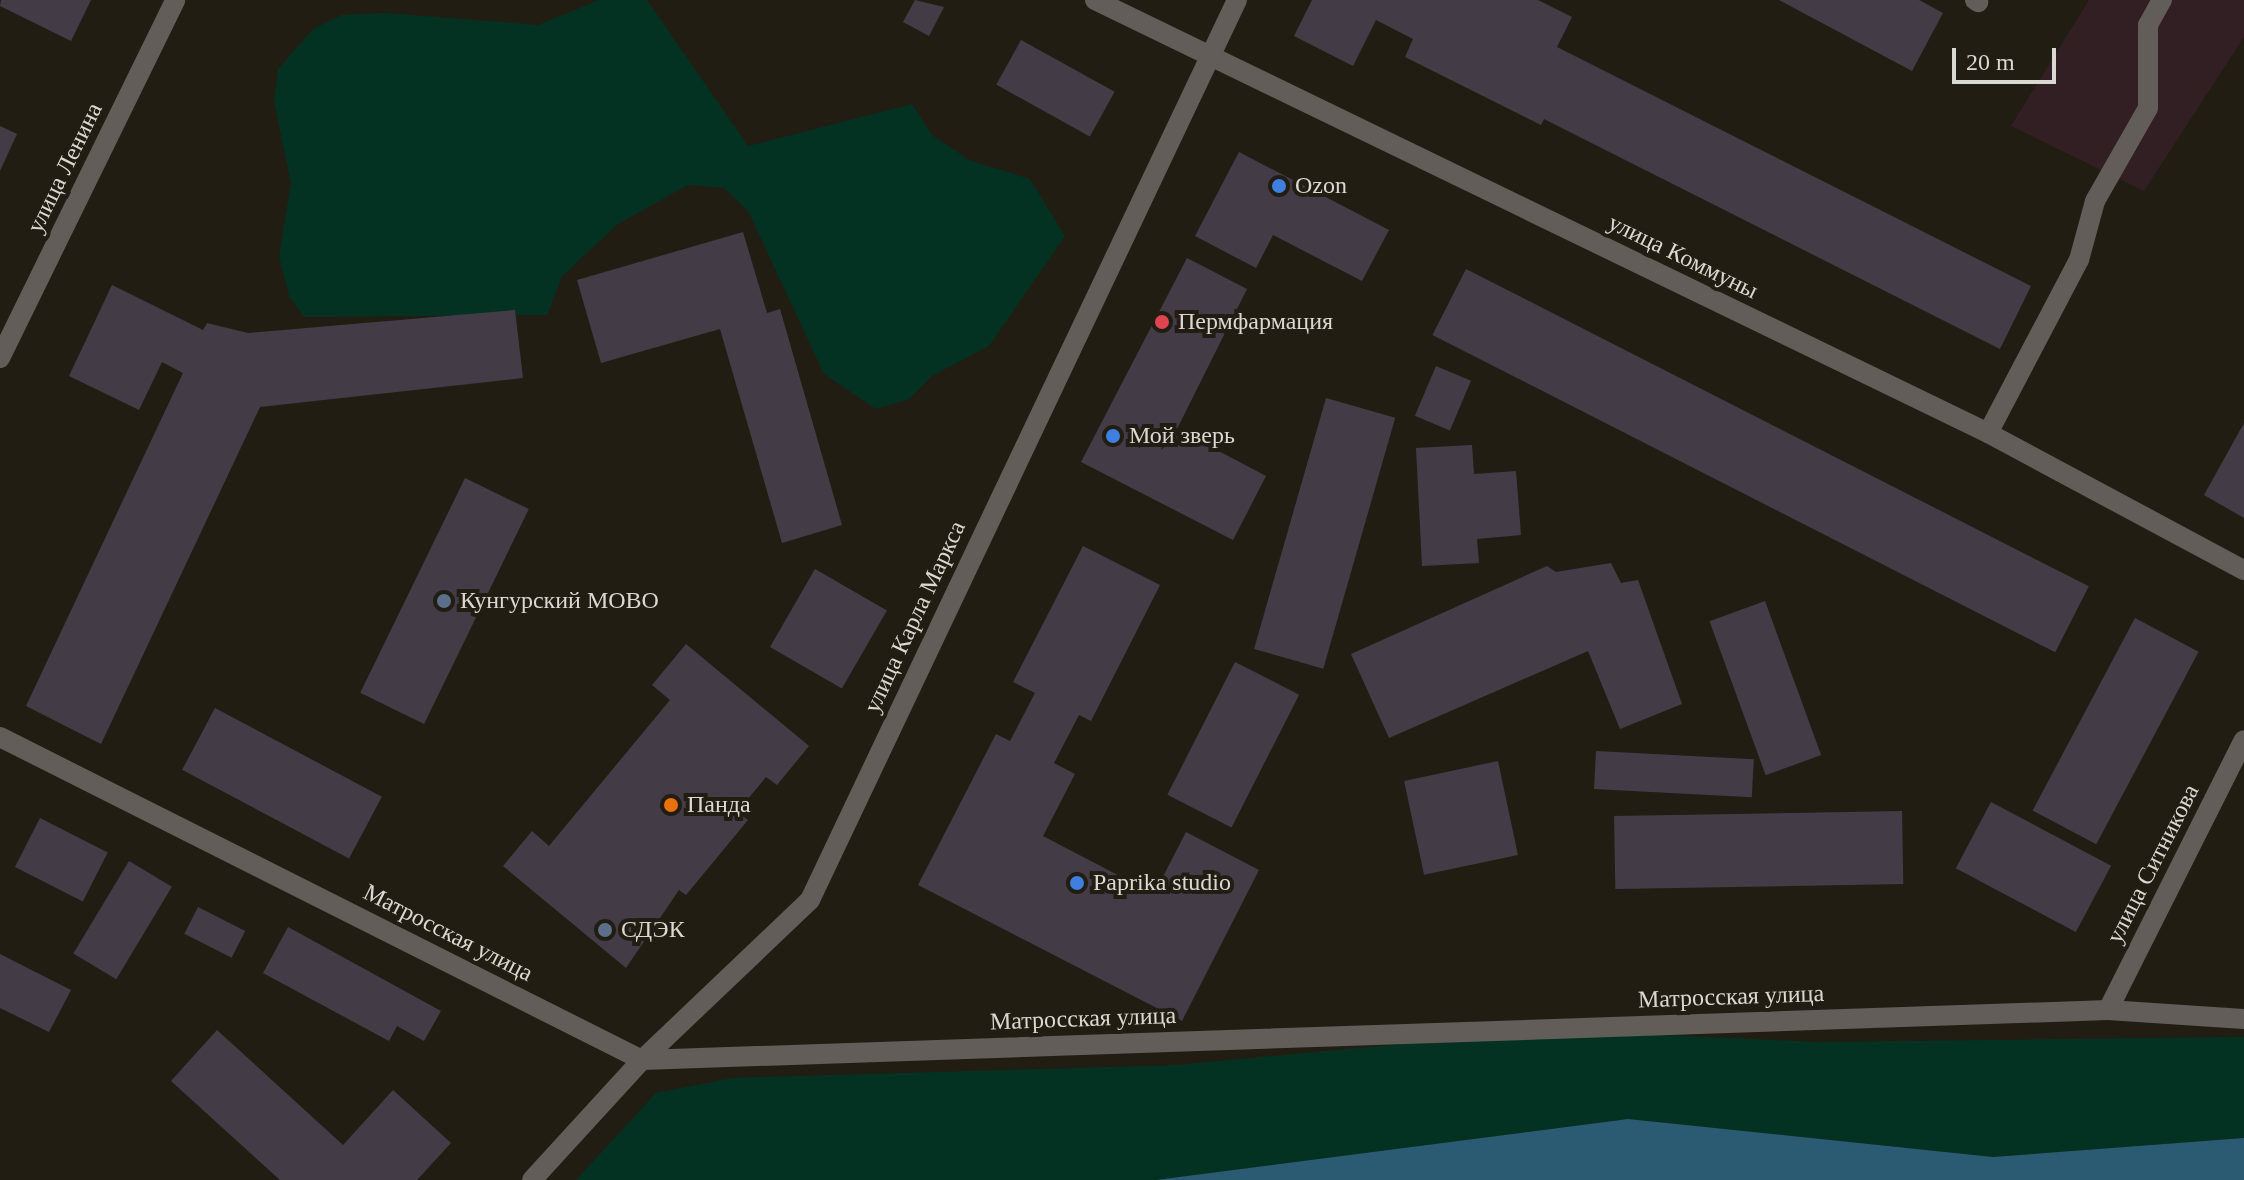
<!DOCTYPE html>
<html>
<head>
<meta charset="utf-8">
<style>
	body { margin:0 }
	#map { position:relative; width:2244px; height:1180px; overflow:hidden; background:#221d13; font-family:"Times New Roman",serif }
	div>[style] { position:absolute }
	.industrial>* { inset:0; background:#311f23 }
	.green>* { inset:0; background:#033222 }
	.water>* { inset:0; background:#2b5a73 }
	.building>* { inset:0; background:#433c47; transform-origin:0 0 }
	.service>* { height:20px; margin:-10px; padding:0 10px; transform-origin:10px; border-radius:10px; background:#635d5a }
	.pedestrian>* { height:20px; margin:-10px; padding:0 10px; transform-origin:10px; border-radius:10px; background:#635d5a }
	.minor>* { height:20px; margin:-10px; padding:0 10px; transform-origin:10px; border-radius:10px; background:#635d5a }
	.tertiary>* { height:20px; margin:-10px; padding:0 10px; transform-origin:10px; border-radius:10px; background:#635d5a }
	.dots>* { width:22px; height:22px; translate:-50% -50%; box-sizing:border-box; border:4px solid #221d13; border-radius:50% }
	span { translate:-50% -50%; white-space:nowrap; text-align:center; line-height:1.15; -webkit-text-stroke:8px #221d13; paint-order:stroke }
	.street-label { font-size:24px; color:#dbd8d1 }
	.poi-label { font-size:24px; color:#dbd8d1 }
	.left { translate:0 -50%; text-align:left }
	.scale { position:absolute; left:1952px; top:48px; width:104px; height:36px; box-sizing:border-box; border:4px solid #dbd8d1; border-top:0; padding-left:10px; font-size:24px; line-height:28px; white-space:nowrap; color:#dbd8d1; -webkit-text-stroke:6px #221d13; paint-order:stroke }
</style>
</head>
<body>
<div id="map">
	<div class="industrial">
		<i style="clip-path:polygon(2089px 0,2244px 0,2244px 37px,2144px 191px,2011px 126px)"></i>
	</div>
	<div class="green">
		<i style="clip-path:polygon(599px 0,647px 0,748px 146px,912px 104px,932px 135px,971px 161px,1030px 179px,1065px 236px,989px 346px,932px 376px,909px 399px,876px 409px,824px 374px,748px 211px,724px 188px,688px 185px,618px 224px,562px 276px,547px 315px,304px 317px,289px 296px,279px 256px,291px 183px,274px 101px,278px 69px,313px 29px,342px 15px,386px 13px,538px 25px)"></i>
		<i style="clip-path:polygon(1549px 1030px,1819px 1042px,2244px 1037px,2244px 1138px,1993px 1157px,1628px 1119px,1156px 1180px,576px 1180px,656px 1093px,732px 1078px,1177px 1065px)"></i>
	</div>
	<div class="water">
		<i style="clip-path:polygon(1628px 1119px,1993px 1157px,2244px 1138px,2244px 1180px,1156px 1180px)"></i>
	</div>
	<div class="building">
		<i style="clip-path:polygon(1px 0,91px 0,71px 41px,0 6px)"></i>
		<i style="clip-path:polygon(915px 0,944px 7px,929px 36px,903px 22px)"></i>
		<i style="clip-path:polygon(1312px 0,1538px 0,1572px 17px,1557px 47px,2031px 286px,2000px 349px,1544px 119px,1541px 125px,1405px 57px,1413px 39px,1376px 20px,1353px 66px,1294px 36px)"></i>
		<i style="clip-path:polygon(1779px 0,1919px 0,1943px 13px,1912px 71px)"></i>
		<i style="left:1021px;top:40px;width:107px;height:51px;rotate:29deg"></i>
		<i style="clip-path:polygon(0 126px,17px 134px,0 171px)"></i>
		<i style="clip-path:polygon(1239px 152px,1389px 230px,1362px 281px,1273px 235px,1256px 268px,1195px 236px)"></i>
		<i style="clip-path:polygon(743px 232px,767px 313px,780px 309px,842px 525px,782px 543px,720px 329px,601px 363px,577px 280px)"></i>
		<i style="clip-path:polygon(1187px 258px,1247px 289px,1177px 429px,1266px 476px,1233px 540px,1081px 462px)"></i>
		<i style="left:1466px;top:269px;width:699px;height:74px;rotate:27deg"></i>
		<i style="clip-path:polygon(112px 285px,203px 330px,207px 323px,248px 333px,515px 310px,523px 378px,260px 407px,101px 744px,26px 706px,183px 373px,162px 362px,139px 410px,69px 376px)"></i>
		<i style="left:1436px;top:366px;width:38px;height:54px;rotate:23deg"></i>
		<i style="left:1326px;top:398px;width:72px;height:261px;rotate:16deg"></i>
		<i style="clip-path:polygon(2244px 423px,2244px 518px,2204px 495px)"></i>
		<i style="clip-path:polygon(1472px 445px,1474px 474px,1516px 471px,1521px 535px,1477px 539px,1479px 563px,1422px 566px,1416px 448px)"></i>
		<i style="left:465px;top:478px;width:71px;height:239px;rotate:26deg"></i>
		<i style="clip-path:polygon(1083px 546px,1160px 585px,1091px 721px,1079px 715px,1054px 763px,1075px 774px,1043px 836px,1154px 894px,1186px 832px,1259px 870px,1182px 1021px,918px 885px,996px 734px,1010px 741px,1035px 693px,1013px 682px)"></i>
		<i style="clip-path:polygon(1611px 563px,1621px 583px,1638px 580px,1682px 704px,1620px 729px,1588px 651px,1389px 738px,1351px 654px,1547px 566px,1556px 572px)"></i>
		<i style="left:815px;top:569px;width:83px;height:90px;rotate:30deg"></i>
		<i style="left:1765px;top:601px;width:164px;height:59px;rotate:70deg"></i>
		<i style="left:2135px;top:618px;width:72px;height:218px;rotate:28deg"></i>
		<i style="clip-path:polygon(686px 644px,809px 746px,777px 785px,766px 777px,737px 812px,748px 820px,686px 895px,679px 890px,626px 968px,503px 866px,532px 831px,549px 846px,670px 700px,652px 685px)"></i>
		<i style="left:1235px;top:662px;width:72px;height:149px;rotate:27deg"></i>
		<i style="left:215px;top:708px;width:189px;height:70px;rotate:28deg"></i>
		<i style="left:1596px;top:751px;width:158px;height:38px;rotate:3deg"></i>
		<i style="left:1498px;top:761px;width:96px;height:96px;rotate:78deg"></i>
		<i style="left:1991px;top:802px;width:136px;height:75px;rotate:28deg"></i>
		<i style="left:1902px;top:811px;width:73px;height:288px;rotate:89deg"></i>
		<i style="left:40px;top:818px;width:76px;height:55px;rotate:27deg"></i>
		<i style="left:129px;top:861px;width:50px;height:108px;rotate:31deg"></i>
		<i style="left:198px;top:907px;width:53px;height:30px;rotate:27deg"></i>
		<i style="clip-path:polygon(288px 927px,441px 1011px,424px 1041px,397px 1026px,389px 1041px,263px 973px)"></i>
		<i style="clip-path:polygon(0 954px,71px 990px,49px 1032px,0 1008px)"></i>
		<i style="clip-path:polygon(217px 1030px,343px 1145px,393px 1090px,451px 1143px,417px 1180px,280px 1180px,171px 1081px)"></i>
	</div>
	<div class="service">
		<i style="left:1975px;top:0;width:4px;rotate:34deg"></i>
		<i style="left:1988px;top:433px;width:195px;rotate:-62.3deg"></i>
		<i style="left:2079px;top:260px;width:61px;rotate:-74.8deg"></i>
		<i style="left:2095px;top:201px;width:107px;rotate:-60.3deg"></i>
		<i style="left:2148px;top:108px;width:83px;rotate:-90deg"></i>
		<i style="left:2148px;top:25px;width:29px;rotate:-61deg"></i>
	</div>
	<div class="pedestrian">
		<i style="left:532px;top:1180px;width:163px;rotate:-47.5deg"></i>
	</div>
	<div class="minor">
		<i style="left:1095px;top:0;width:992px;rotate:25.87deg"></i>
		<i style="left:1988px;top:433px;width:290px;rotate:28.2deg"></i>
		<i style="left:0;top:737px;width:719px;rotate:26.71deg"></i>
		<i style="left:642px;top:1060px;width:1467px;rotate:-1.95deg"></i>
		<i style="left:2108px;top:1010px;width:136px;rotate:3.8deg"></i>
		<i style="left:2108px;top:1010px;width:302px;rotate:-63.3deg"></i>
		<i style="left:642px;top:1060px;width:232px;rotate:-43.6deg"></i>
		<i style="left:810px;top:900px;width:996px;rotate:-64.62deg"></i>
	</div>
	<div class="tertiary">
		<i style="left:0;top:358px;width:398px;rotate:-63.9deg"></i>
	</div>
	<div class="dots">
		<i style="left:1279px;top:186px;background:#3f7fe0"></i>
		<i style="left:1162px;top:322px;background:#e0444e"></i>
		<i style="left:1113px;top:436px;background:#3f7fe0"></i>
		<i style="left:444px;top:601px;background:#5c6f8a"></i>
		<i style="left:671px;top:805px;background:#e8710a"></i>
		<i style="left:1077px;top:883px;background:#3f7fe0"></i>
		<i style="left:605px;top:930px;background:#5c6f8a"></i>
	</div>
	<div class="street-label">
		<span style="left:65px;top:168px;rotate:-64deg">улица Ленина</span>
		<span style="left:1683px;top:257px;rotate:26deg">улица Коммуны</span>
		<span style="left:915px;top:617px;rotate:-65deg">улица Карла Маркса</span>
		<span style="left:2153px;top:864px;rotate:-63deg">улица Ситникова</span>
		<span style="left:448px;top:933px;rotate:27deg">Матросская улица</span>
		<span style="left:1731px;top:997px;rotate:-2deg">Матросская улица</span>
		<span style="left:1083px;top:1019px;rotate:-2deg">Матросская улица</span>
	</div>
	<div class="poi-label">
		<span class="left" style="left:1295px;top:186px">Ozon</span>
		<span class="left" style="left:1178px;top:322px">Пермфармация</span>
		<span class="left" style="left:1129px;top:436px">Мой зверь</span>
		<span class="left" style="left:460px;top:601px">Кунгурский МОВО</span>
		<span class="left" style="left:687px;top:805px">Панда</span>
		<span class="left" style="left:1093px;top:883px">Paprika studio</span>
		<span class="left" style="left:621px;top:930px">СДЭК</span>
	</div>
	<div class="scale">20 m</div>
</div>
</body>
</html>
